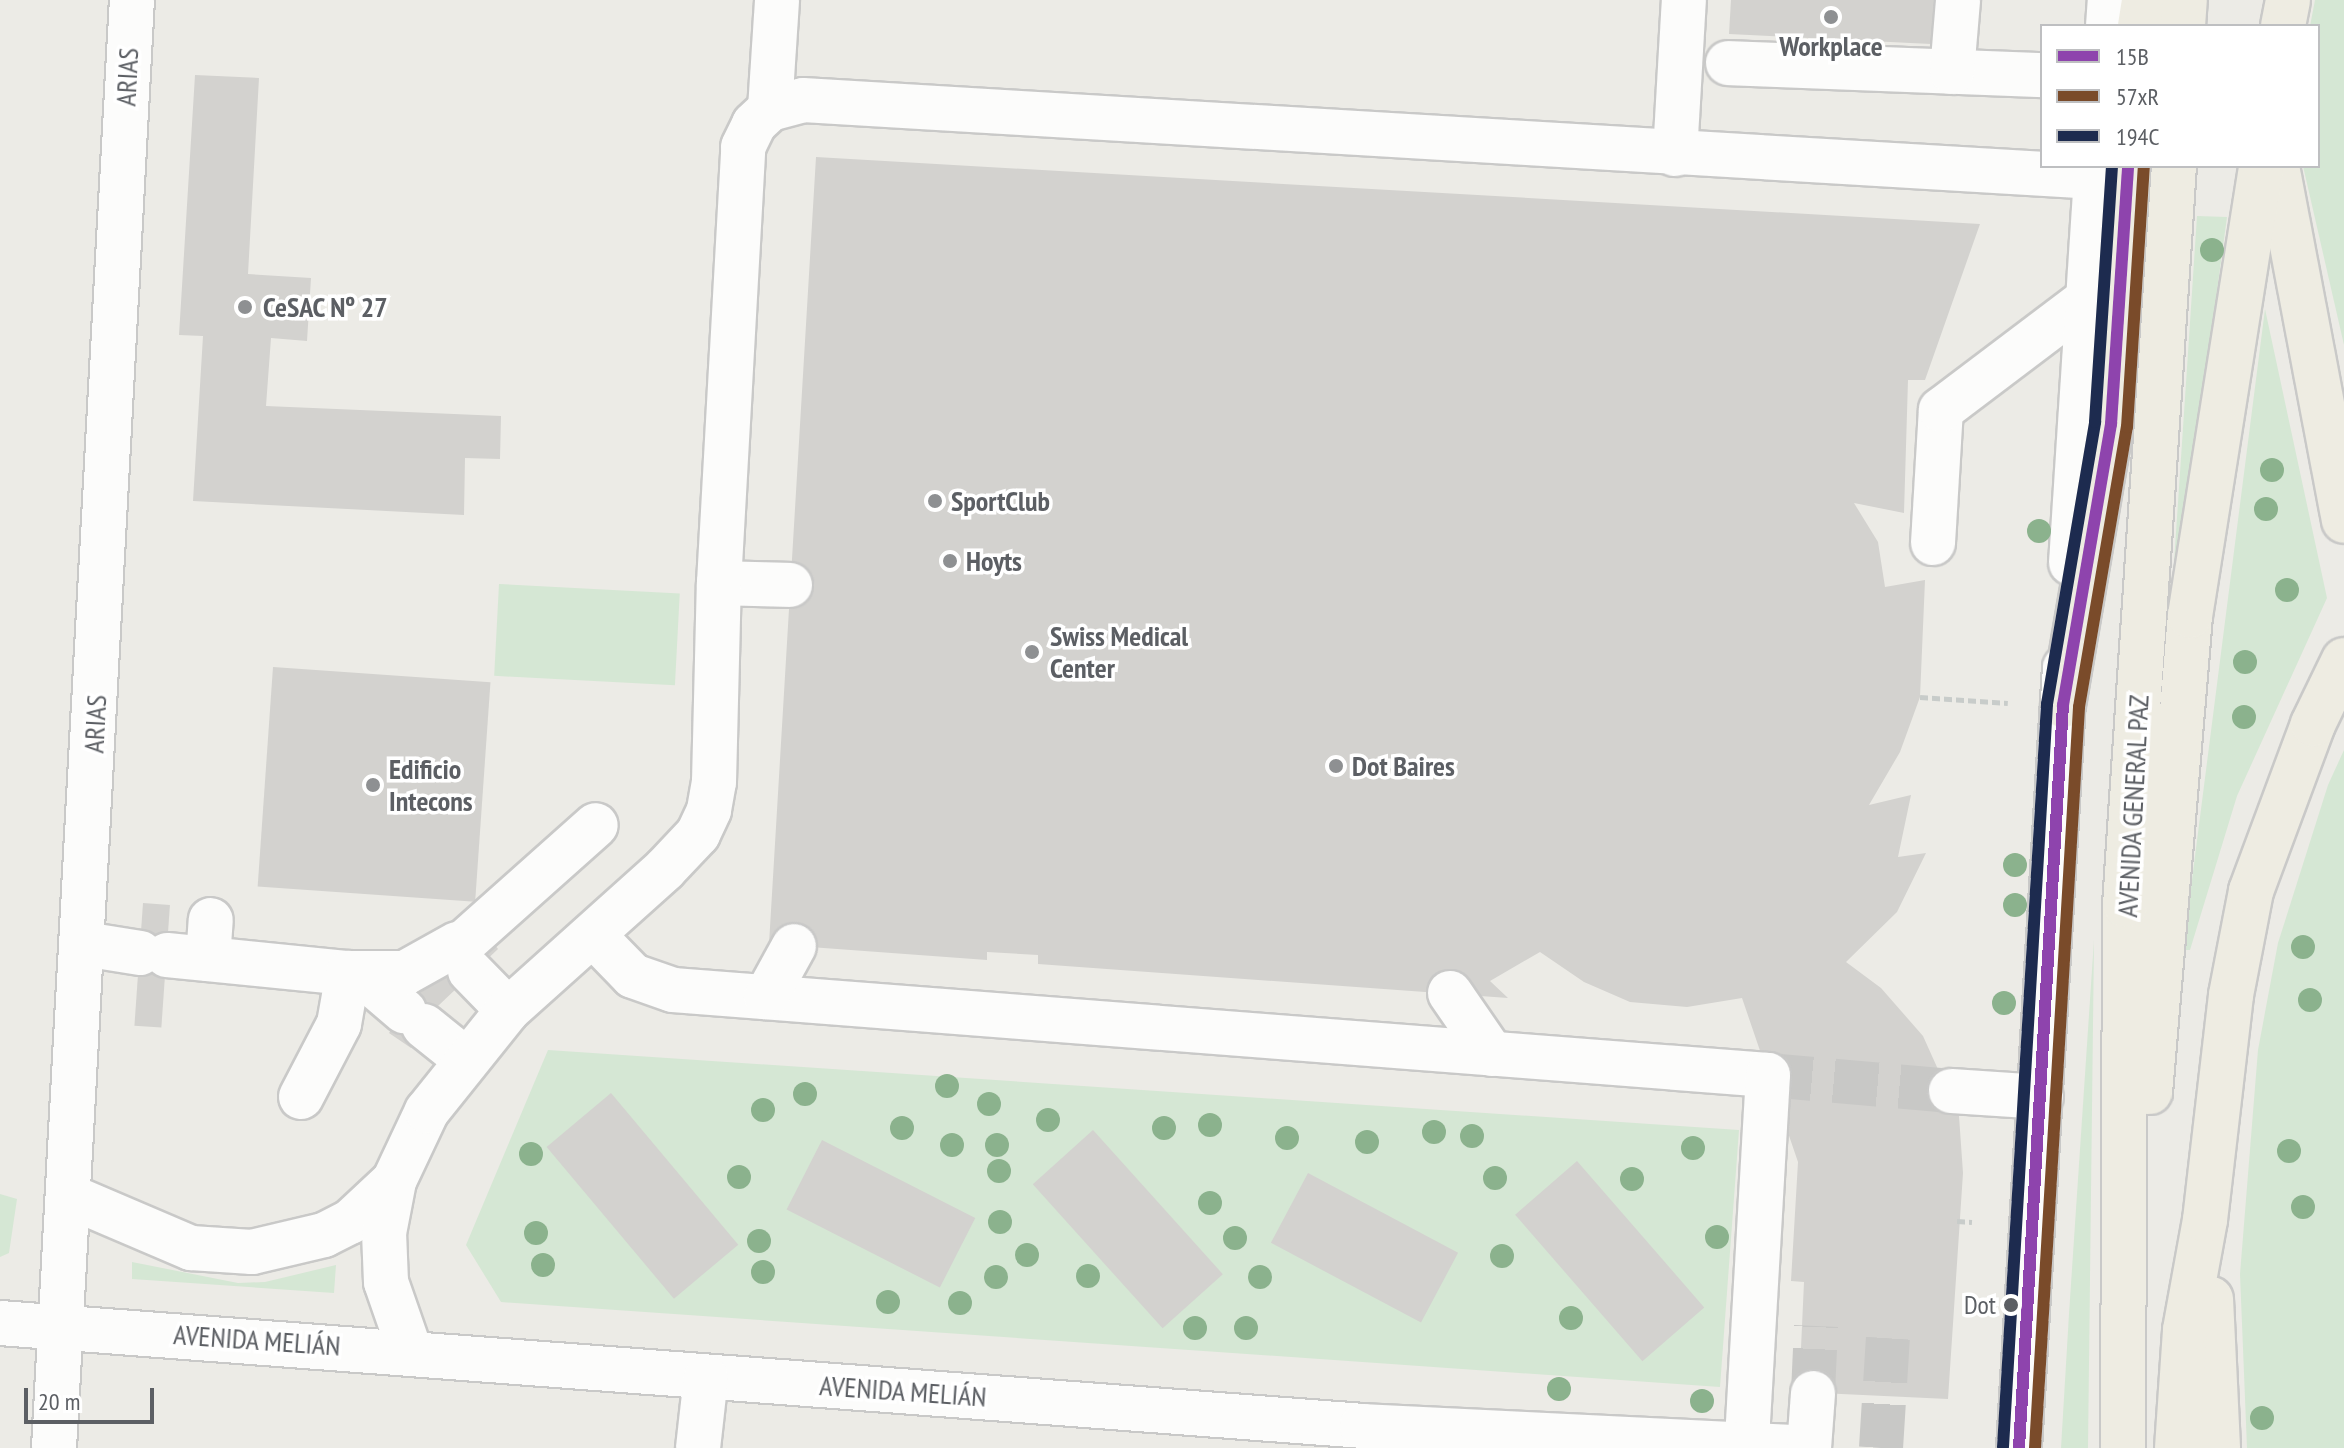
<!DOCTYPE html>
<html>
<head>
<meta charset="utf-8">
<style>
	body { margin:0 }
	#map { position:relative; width:2344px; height:1448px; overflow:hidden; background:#ecebe6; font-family:"PT Sans Narrow",sans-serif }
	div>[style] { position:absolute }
	.green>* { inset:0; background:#d5e7d4; transform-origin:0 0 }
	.building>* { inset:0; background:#d3d2cf; transform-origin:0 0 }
	.minor-tunnel>* { height:44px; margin-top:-22px; transform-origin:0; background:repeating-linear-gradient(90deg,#c8c8c6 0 44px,transparent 0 66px) }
	.path>* { height:5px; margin-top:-2.5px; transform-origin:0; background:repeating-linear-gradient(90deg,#c8ccca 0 8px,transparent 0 12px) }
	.roads { filter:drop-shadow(2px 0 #c9c9c8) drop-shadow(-2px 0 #c9c9c8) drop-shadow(0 2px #c9c9c8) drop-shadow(0 -2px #c9c9c8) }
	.minor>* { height:44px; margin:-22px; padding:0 22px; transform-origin:22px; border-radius:22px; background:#fcfcfb }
	.highway>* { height:44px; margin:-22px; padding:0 22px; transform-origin:22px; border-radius:22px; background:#eeece2 }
	.bus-1>* { height:12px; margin:-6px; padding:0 6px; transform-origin:6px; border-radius:6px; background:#8e44ad }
	.bus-2>* { height:12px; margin:-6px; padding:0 6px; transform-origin:6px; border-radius:6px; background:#7a4b2a }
	.bus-3>* { height:12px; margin:-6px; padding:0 6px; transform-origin:6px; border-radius:6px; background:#1d2b4f }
	.trees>* { width:24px; height:24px; margin:-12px; border-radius:50%; background:#8bb28d }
	.dots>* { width:22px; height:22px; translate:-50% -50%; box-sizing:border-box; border:4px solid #fff; border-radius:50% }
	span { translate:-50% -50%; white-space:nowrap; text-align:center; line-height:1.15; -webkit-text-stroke:7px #fff; paint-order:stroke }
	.bus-label { font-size:26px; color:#5c5f64 }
	.right { translate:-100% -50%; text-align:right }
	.poi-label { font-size:28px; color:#5c5f64; font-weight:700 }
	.left { translate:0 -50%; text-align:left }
	.street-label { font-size:28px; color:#5c5f64 }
	.legend { position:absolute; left:2040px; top:24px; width:280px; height:144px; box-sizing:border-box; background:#fff; border:2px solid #bebfc1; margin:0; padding:10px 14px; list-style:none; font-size:24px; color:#5c5f64 }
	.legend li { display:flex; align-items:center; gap:16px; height:40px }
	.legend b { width:40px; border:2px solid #bebfc1 }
	.scale { position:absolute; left:24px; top:1388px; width:130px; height:36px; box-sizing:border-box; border:4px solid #5c5f64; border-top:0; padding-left:10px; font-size:24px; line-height:28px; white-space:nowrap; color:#5c5f64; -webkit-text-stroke:6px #fff; paint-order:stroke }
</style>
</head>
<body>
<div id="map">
	<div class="green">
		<i style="clip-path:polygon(2315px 0,2344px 0,2344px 345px,2303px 166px,2318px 166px,2318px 26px,2310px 26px)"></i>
		<i style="clip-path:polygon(2197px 216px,2227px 217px,2168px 652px,2187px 368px)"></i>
		<i style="clip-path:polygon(2265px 309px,2327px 598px,2237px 796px,2190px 950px,2183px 950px)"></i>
		<i style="left:499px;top:584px;width:181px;height:92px;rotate:3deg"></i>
		<i style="clip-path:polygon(2344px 750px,2344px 1448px,2247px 1448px,2240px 1274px,2258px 1050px,2278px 943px,2328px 785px)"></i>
		<i style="clip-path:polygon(2094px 940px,2088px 1448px,2061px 1448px,2069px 1314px)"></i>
		<i style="clip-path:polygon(548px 1050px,1739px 1130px,1720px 1387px,501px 1302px,466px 1245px)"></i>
		<i style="clip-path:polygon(0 1194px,17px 1199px,9px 1253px,0 1257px)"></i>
		<i style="clip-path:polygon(132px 1262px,238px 1283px,265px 1282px,336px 1265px,334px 1293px,132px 1279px)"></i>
	</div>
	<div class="building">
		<i style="clip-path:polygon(1731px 0,1934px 0,1931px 44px,1729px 34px)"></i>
		<i style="clip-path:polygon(195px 75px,259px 78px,248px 274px,311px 278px,307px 341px,271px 338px,266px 406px,501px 416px,500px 459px,465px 458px,464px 515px,193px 501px,203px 336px,179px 335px)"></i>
		<i style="clip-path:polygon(816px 157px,1980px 224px,1925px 380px,1908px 380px,1904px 513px,1854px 503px,1878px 542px,1885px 587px,1925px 580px,1920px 697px,1900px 752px,1869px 805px,1911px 795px,1898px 857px,1926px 853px,1897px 912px,1846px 962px,1881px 988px,1923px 1036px,1959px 1116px,1963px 1173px,1948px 1399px,1799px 1392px,1804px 1282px,1791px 1281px,1798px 1162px,1742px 998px,1687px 1007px,1630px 1002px,1584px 982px,1540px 952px,1490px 981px,1508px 998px,1038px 964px,1038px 955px,987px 952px,987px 960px,769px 944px)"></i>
		<i style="left:273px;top:667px;width:218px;height:220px;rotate:4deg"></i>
		<i style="left:143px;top:903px;width:27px;height:123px;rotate:4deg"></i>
		<i style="clip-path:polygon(482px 928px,498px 949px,438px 1006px,411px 1048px,389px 1033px,418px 991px)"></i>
		<i style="left:611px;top:1093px;width:198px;height:84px;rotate:50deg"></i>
		<i style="left:1093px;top:1130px;width:194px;height:81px;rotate:48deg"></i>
		<i style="left:822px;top:1140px;width:172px;height:78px;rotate:27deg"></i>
		<i style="left:1577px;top:1161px;width:194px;height:82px;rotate:49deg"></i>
		<i style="left:1308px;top:1173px;width:170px;height:79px;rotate:28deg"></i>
	</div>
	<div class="minor-tunnel">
		<i style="left:1768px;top:1075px;width:184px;rotate:5deg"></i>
		<i style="left:1813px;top:1393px;width:67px;rotate:-87.4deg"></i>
		<i style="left:1881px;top:1448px;width:110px;rotate:-86.4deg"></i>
	</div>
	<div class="path">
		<i style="left:1920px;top:697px;width:88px;rotate:3.9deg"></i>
		<i style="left:1957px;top:1221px;width:15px;rotate:4deg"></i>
	</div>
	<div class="roads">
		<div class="minor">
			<i style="left:2108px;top:26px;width:26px;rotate:-86deg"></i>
			<i style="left:1728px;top:63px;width:314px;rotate:2.2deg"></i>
			<i style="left:1952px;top:72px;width:72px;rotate:-85.2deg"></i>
			<i style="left:770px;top:109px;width:109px;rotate:-86.3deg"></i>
			<i style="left:1675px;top:154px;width:154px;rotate:-86.7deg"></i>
			<i style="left:1933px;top:543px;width:133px;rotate:-86.6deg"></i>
			<i style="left:1941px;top:410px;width:184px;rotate:-37.1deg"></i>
			<i style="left:2071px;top:563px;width:398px;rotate:-86.3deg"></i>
			<i style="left:719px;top:583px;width:71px;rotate:1.6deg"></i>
			<i style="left:593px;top:935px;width:57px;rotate:45.7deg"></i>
			<i style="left:633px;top:976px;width:42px;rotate:19.3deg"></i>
			<i style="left:673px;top:990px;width:1098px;rotate:4.44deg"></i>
			<i style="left:1768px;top:1075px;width:370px;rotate:93.3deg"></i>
			<i style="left:84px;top:944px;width:57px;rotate:9.1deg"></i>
			<i style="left:459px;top:947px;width:183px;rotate:-41.7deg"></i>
			<i style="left:167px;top:955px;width:182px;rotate:5.7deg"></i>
			<i style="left:348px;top:973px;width:24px;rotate:22deg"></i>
			<i style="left:370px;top:982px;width:45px;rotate:40.5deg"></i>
			<i style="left:208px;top:959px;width:39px;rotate:-86deg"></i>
			<i style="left:470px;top:971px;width:54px;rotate:45.7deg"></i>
			<i style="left:1450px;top:993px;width:74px;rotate:55.5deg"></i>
			<i style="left:766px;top:997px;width:58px;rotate:-61.2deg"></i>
			<i style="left:424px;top:1026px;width:53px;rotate:38.8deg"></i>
			<i style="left:1951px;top:1091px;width:90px;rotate:3.8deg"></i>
			<i style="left:301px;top:1097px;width:82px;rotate:-62.5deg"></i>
			<i style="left:339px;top:1024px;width:52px;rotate:-80deg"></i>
			<i style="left:348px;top:973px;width:57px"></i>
			<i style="left:405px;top:973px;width:60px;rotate:-29.1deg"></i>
			<i style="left:69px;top:1196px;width:133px;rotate:23.1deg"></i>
			<i style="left:191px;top:1248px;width:61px;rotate:3.8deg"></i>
			<i style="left:252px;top:1252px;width:74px;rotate:-13.3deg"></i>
			<i style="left:324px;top:1235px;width:29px;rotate:-27deg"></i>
			<i style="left:350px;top:1222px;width:60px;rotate:-43deg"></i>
			<i style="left:0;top:1323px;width:1366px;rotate:4.32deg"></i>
			<i style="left:1362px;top:1426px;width:445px;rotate:2.8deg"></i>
			<i style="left:410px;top:1351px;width:73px;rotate:-109.2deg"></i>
			<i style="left:386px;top:1282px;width:49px;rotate:-92.3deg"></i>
			<i style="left:384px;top:1233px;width:53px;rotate:-79.1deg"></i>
			<i style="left:394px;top:1181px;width:77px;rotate:-64.8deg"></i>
			<i style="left:427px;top:1111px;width:129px;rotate:-51.3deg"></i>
			<i style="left:508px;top:1010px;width:211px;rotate:-41.9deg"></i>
			<i style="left:665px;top:869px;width:48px;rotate:-46.7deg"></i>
			<i style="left:698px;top:834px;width:26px;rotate:-65deg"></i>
			<i style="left:709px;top:810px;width:28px;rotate:-80deg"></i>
			<i style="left:714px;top:782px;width:199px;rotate:-88.6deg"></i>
			<i style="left:719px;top:583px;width:437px;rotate:-86.8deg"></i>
			<i style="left:743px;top:147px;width:25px;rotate:-64deg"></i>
			<i style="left:754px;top:124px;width:22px;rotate:-43deg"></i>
			<i style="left:770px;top:109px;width:34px;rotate:-15deg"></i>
			<i style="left:803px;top:100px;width:1295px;rotate:3.41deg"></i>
			<i style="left:54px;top:1448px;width:1450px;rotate:-86.92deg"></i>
			<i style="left:698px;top:1448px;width:71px;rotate:-83.6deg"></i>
			<i style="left:1809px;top:1448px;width:55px;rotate:-85.8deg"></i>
			<i style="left:2019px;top:1448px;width:782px;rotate:-86.63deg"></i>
		</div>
		<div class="highway">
			<i style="left:2140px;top:26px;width:26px;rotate:-81deg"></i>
			<i style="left:2183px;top:26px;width:26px;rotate:-86deg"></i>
			<i style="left:2283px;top:26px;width:26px;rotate:-79deg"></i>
			<i style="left:2277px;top:166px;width:361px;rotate:79.3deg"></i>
			<i style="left:2063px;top:705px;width:285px;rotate:-80.3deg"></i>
			<i style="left:2111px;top:424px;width:259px;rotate:-86.2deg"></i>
			<i style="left:2150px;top:1092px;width:478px;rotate:-85.2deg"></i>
			<i style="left:2190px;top:616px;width:456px;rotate:-81deg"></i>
			<i style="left:2211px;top:1299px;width:149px;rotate:87.3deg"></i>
			<i style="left:2123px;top:1448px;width:543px;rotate:-89.79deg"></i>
			<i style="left:2125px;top:905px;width:741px;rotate:-86.21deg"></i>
			<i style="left:2177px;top:1448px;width:118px;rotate:-86.1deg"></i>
			<i style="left:2185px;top:1330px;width:112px;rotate:-79.7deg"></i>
			<i style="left:2205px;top:1220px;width:226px;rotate:-83.4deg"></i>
			<i style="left:2231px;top:995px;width:106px;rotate:-79.1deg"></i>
			<i style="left:2251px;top:891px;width:178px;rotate:-69.6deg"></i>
			<i style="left:2313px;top:724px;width:71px;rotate:-64.2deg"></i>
		</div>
	</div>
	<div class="bus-1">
		<i style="left:2019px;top:1448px;width:744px;rotate:-86.61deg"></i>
		<i style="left:2063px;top:705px;width:285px;rotate:-80.3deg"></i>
		<i style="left:2111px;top:424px;width:259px;rotate:-86.2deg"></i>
	</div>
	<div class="bus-2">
		<i style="left:2035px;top:1448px;width:742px;rotate:-86.6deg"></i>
		<i style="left:2079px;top:707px;width:284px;rotate:-80.3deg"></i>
		<i style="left:2127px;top:427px;width:261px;rotate:-86.3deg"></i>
	</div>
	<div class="bus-3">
		<i style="left:2003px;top:1447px;width:744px;rotate:-86.61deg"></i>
		<i style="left:2047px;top:704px;width:286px;rotate:-80.3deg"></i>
		<i style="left:2095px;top:422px;width:257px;rotate:-86.2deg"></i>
	</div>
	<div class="trees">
		<i style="left:2212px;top:250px"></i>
		<i style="left:2272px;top:470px"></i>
		<i style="left:2266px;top:509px"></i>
		<i style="left:2039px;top:531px"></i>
		<i style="left:2287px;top:590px"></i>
		<i style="left:2245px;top:662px"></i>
		<i style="left:2244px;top:717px"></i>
		<i style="left:2015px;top:865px"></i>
		<i style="left:2015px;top:905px"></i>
		<i style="left:2303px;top:947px"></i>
		<i style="left:2310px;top:1000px"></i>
		<i style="left:2004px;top:1003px"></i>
		<i style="left:947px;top:1086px"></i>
		<i style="left:805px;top:1094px"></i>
		<i style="left:989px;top:1104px"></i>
		<i style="left:763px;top:1110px"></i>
		<i style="left:1048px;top:1120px"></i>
		<i style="left:1210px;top:1125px"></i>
		<i style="left:902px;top:1128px"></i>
		<i style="left:1164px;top:1128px"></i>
		<i style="left:1434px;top:1132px"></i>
		<i style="left:1472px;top:1136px"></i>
		<i style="left:1287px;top:1138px"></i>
		<i style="left:1367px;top:1142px"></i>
		<i style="left:952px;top:1145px"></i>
		<i style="left:997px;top:1145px"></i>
		<i style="left:1693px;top:1148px"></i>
		<i style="left:2289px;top:1151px"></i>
		<i style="left:531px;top:1154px"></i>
		<i style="left:999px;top:1171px"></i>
		<i style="left:739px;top:1177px"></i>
		<i style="left:1495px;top:1178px"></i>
		<i style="left:1632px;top:1179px"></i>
		<i style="left:1210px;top:1203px"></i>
		<i style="left:2303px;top:1207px"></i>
		<i style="left:1000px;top:1222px"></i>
		<i style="left:536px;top:1233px"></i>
		<i style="left:1717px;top:1237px"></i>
		<i style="left:1235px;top:1238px"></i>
		<i style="left:759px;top:1241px"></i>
		<i style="left:1027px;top:1255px"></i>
		<i style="left:1502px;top:1256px"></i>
		<i style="left:543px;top:1265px"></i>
		<i style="left:763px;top:1272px"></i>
		<i style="left:1088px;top:1276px"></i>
		<i style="left:996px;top:1277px"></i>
		<i style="left:1260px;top:1277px"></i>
		<i style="left:888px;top:1302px"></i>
		<i style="left:960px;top:1303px"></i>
		<i style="left:1571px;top:1318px"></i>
		<i style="left:1195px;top:1328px"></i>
		<i style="left:1246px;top:1328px"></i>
		<i style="left:1559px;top:1389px"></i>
		<i style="left:1702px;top:1401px"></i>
		<i style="left:2262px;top:1418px"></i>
	</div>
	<div class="dots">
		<i style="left:1831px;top:17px;background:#8e9092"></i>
		<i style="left:245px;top:307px;background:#8e9092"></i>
		<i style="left:935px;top:501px;background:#8e9092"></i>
		<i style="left:950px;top:561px;background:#8e9092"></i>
		<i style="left:1032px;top:652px;background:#8e9092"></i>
		<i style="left:1336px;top:766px;background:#8e9092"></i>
		<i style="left:373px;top:785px;background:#8e9092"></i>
		<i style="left:2011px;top:1305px;background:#5c5f64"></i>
	</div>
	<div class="bus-label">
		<span class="right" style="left:1996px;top:1305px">Dot</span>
	</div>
	<div class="poi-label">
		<span style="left:1831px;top:46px">Workplace</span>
		<span class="left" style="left:263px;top:307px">CeSAC Nº 27</span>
		<span class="left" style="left:951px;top:501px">SportClub</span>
		<span class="left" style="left:966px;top:561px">Hoyts</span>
		<span class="left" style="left:1050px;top:652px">Swiss Medical<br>Center</span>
		<span class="left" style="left:1352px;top:766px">Dot Baires</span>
		<span class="left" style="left:389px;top:785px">Edificio<br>Intecons</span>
	</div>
	<div class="street-label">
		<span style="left:127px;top:77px;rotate:-87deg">ARIAS</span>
		<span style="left:95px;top:724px;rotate:-87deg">ARIAS</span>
		<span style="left:2133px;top:806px;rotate:-87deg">AVENIDA GENERAL PAZ</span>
		<span style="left:257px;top:1340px;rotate:4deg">AVENIDA MELIÁN</span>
		<span style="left:903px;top:1391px;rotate:4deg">AVENIDA MELIÁN</span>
	</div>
	<ul class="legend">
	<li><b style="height:10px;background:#8e44ad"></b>15B</li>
	<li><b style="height:10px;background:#7a4b2a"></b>57xR</li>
	<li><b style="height:10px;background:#1d2b4f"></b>194C</li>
	</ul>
	<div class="scale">20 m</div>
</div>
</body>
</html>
